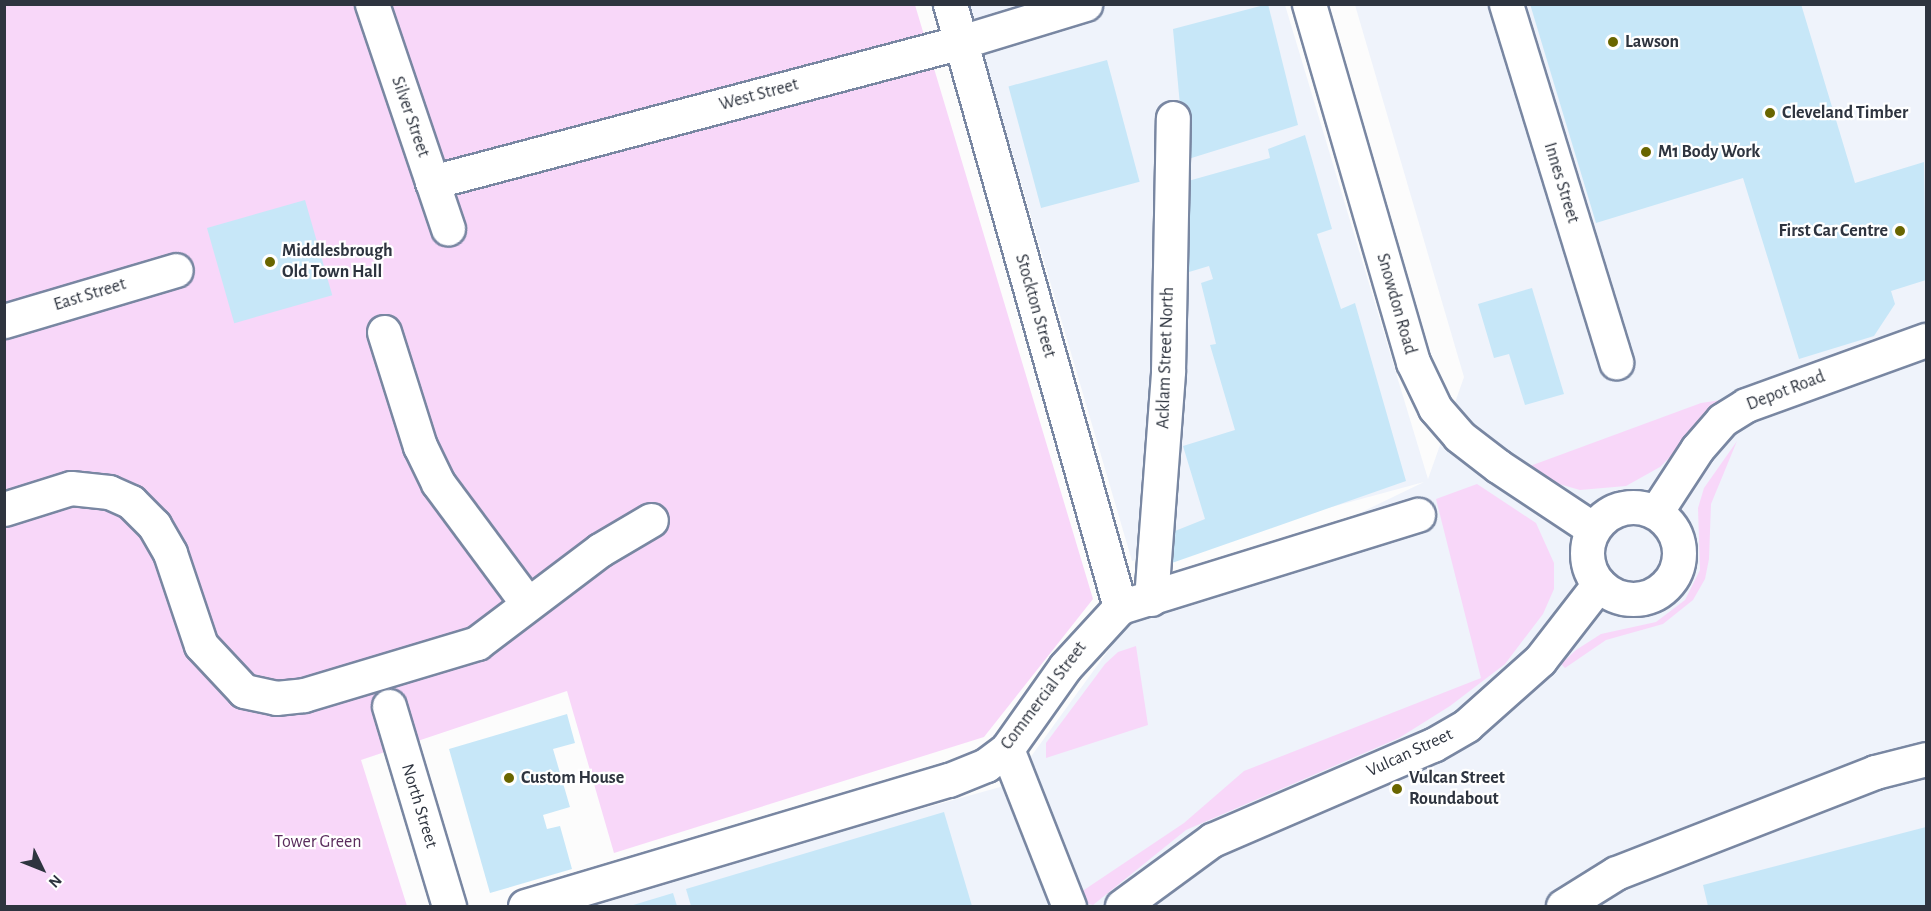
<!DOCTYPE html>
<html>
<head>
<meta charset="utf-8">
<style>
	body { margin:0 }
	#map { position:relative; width:1931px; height:911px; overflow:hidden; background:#fcfcfc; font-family:"Alegreya Sans",sans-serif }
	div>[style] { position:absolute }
	.built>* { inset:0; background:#eff3fb }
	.green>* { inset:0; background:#f8d7f9 }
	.building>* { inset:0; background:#c7e7f8; transform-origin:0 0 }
	.roads { filter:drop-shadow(2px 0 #7987a2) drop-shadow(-2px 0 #7987a2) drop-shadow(0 2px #7987a2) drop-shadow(0 -2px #7987a2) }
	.minor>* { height:33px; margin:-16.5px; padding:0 16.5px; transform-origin:16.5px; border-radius:16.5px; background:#fff }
	.minor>.ring { margin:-16.5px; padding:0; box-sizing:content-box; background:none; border:33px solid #fff; border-radius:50% }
	.dots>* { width:16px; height:16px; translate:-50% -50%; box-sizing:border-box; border:3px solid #fff; border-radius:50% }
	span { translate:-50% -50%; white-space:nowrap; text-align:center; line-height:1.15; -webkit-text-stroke:4.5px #fff; paint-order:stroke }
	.poi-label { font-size:18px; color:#2e343f; font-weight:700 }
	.left { translate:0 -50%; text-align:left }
	.right { translate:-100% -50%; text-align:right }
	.street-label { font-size:18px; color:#2e343f }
	.park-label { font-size:18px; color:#5a2c5d }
	.frame { position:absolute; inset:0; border:6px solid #2e343f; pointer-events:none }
	.north { position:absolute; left:12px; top:839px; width:60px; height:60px; -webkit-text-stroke:4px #fff; paint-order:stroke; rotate:133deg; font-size:16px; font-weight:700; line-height:24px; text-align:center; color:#2e343f }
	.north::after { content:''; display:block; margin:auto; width:21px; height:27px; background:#2e343f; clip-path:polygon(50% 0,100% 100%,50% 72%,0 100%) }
</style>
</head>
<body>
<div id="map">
	<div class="built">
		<i style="clip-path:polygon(969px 5px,1285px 5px,1428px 479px,1464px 377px,1355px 5px,1926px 5px,1926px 906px,572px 906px,1011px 784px,1126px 626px,1424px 482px,1132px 561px)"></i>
	</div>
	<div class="green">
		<i style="clip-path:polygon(5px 5px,915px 5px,1093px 599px,984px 737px,614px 853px,567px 691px,361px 760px,407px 906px,5px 906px)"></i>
		<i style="clip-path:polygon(1728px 399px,1660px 467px,1626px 486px,1580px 490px,1559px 484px,1530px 466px,1701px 403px)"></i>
		<i style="clip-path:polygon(1737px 441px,1711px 504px,1709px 559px,1705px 579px,1693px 600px,1663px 624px,1606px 640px,1565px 668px,1561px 664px,1576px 650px,1601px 634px,1656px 622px,1685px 600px,1700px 570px,1698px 508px,1704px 488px)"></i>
		<i style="clip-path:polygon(1477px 484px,1536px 523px,1554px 563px,1554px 589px,1543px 614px,1505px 664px,1450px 706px,1399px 738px,1186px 830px,1093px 905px,1085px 903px,1078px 894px,1184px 823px,1244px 771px,1481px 678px,1436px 499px)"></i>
		<i style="clip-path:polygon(1136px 646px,1148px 725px,1046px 758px,1046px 743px,1105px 664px,1118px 652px)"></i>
	</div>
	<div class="building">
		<i style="clip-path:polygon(1268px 4px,1298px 125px,1185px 160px,1173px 29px)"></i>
		<i style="clip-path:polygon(1530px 4px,1801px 4px,1855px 183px,1924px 162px,1926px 280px,1891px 291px,1895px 304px,1874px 336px,1799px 359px,1743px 178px,1596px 223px)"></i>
		<i style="left:1107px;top:60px;width:126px;height:102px;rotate:75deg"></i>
		<i style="clip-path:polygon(1305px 135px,1332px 229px,1317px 234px,1341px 309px,1355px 303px,1406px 481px,1169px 564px,1170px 533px,1205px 519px,1183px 446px,1235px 430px,1210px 345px,1216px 344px,1201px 283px,1213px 279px,1209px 266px,1179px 275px,1181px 183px,1270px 158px,1268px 149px)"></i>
		<i style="left:305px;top:200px;width:99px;height:102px;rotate:74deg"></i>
		<i style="clip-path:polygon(1532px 288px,1564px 394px,1525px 405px,1509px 354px,1494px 358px,1478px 304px)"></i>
		<i style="clip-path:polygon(567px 714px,575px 743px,553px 749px,570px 807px,543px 815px,547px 829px,560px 826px,572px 869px,490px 893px,449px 749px)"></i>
		<i style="clip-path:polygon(944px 812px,972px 906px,691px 906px,686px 889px)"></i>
		<i style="clip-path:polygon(1926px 827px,1926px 906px,1708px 906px,1703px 885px)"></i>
		<i style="clip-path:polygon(673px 893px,677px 906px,630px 906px)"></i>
	</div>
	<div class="roads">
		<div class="minor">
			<i style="left:372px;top:4px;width:237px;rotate:71.3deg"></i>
			<i style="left:950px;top:4px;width:627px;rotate:74.26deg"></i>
			<i style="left:1309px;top:4px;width:373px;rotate:73.8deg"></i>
			<i style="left:1413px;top:362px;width:51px;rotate:64.4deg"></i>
			<i style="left:1435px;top:408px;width:37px;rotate:49deg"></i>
			<i style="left:1459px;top:436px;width:49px;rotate:37.6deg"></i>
			<i style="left:1498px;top:466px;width:114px;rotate:33.6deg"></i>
			<i style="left:1506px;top:4px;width:375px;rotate:72.9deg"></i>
			<i style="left:432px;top:182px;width:547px;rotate:-14.82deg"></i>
			<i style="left:961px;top:42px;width:130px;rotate:-17deg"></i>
			<i style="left:4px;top:321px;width:179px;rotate:-16.5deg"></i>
			<i style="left:384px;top:332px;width:120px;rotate:72.5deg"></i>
			<i style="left:420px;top:446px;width:41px;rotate:64.1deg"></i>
			<i style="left:438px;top:483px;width:149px;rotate:53.4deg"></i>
			<i class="ring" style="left:1587px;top:507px;width:59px;height:59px"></i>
			<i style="left:4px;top:509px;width:70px;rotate:-17.4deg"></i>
			<i style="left:71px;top:488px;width:38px;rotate:6deg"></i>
			<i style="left:109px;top:492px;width:24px;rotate:24deg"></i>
			<i style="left:131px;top:502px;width:33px;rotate:45deg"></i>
			<i style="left:154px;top:525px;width:32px;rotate:60deg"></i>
			<i style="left:170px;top:553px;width:97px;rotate:71.4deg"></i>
			<i style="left:201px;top:645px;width:63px;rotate:46.9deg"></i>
			<i style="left:244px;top:691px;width:33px;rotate:12deg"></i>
			<i style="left:276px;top:698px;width:28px;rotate:-6deg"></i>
			<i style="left:304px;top:695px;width:181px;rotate:-16.7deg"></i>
			<i style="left:477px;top:643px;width:154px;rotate:-37.1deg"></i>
			<i style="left:600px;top:550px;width:59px;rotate:-30.5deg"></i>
			<i style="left:1656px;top:512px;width:75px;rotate:-56.9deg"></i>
			<i style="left:1697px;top:449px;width:38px;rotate:-49deg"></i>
			<i style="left:1722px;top:420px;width:28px;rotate:-32deg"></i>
			<i style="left:1746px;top:405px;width:191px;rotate:-19.9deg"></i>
			<i style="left:1151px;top:599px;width:229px;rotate:-85.7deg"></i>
			<i style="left:1168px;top:371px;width:253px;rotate:-88.9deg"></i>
			<i style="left:389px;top:706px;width:209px;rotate:73.3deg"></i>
			<i style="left:1007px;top:749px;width:169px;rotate:68.5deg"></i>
			<i style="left:525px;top:906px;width:442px;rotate:-16.6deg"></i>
			<i style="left:949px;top:780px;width:40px;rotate:-22deg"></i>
			<i style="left:986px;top:765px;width:26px;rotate:-37deg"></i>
			<i style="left:1007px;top:749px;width:100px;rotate:-54.7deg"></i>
			<i style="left:1065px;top:667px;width:81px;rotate:-47.5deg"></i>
			<i style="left:1120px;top:607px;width:312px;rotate:-17.2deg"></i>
			<i style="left:1122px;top:906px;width:112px;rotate:-36.3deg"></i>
			<i style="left:1212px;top:840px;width:241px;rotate:-23.3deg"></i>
			<i style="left:1433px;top:745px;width:39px;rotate:-30deg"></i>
			<i style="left:1467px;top:725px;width:98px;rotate:-41.7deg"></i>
			<i style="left:1540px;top:660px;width:96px;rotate:-52.2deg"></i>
			<i style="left:1563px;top:906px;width:62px;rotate:-31.9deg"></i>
			<i style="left:1616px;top:873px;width:278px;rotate:-21.3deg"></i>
			<i style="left:1875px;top:772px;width:53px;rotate:-14.3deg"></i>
		</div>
	</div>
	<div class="dots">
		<i style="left:1613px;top:42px;background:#696600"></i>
		<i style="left:1770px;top:113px;background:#696600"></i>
		<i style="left:1646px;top:152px;background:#696600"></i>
		<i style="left:1900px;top:231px;background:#696600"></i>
		<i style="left:270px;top:262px;background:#696600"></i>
		<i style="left:509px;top:778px;background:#696600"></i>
		<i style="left:1397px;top:789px;background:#696600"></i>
	</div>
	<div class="poi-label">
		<span class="left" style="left:1625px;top:42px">Lawson</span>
		<span class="left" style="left:1782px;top:113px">Cleveland Timber</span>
		<span class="left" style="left:1658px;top:152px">M1 Body Work</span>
		<span class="right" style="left:1888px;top:231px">First Car Centre</span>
		<span class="left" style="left:282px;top:262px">Middlesbrough<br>Old Town Hall</span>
		<span class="left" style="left:521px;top:778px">Custom House</span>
		<span class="left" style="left:1409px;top:789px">Vulcan Street<br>Roundabout</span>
	</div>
	<div class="street-label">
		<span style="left:759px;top:95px;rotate:-15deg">West Street</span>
		<span style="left:410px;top:117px;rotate:71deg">Silver Street</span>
		<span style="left:1561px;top:183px;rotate:73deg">Innes Street</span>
		<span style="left:90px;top:295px;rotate:-17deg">East Street</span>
		<span style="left:1396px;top:304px;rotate:74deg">Snowdon Road</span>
		<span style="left:1035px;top:306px;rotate:74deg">Stockton Street</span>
		<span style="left:1166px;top:358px;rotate:-88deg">Acklam Street North</span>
		<span style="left:1786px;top:391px;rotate:-21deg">Depot Road</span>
		<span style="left:1044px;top:696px;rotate:-53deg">Commercial Street</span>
		<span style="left:1410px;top:753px;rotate:-25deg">Vulcan Street</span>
		<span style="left:419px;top:806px;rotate:73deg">North Street</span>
	</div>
	<div class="park-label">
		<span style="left:318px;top:842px">Tower Green</span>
	</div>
	<div class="frame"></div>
	<div class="north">N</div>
</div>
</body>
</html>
